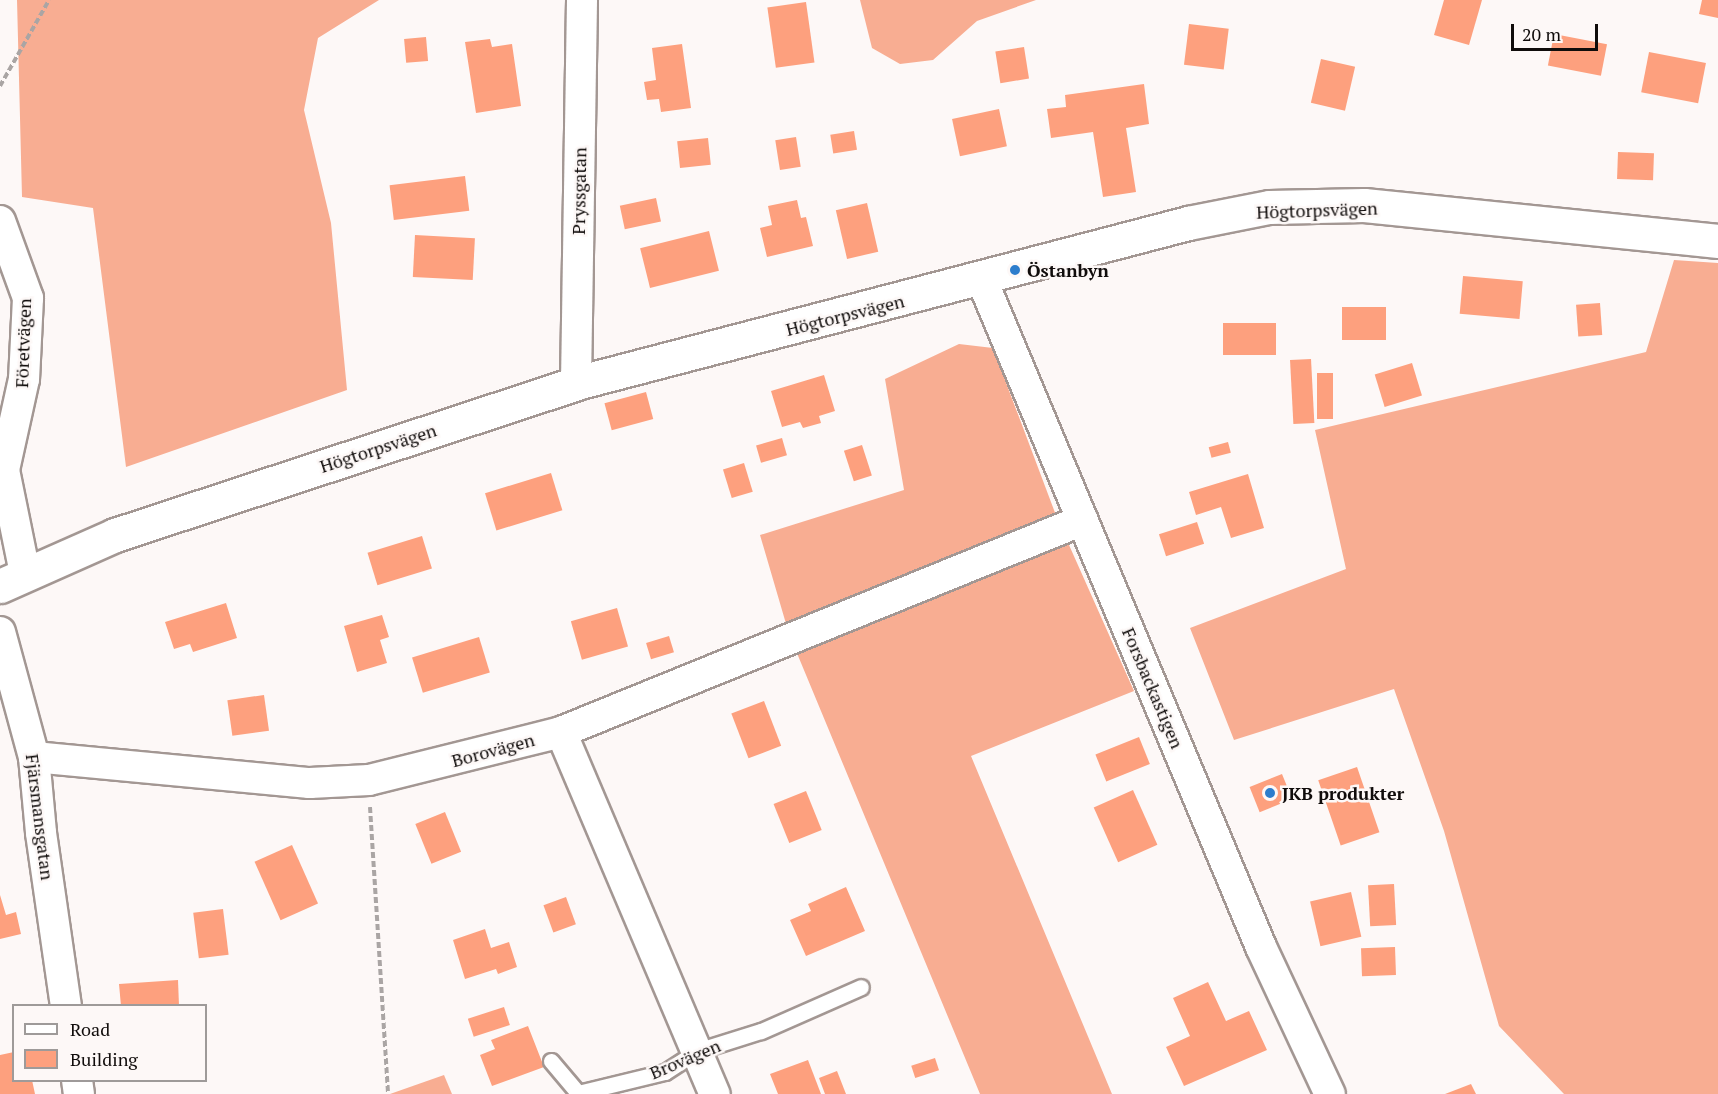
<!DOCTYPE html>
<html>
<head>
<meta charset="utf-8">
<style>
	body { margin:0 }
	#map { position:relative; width:1718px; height:1094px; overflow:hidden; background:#fdf8f7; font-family:"PT Serif",serif }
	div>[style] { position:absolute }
	.forest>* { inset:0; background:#f8ad92 }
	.building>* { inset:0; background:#fda07e; transform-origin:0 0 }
	.path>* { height:4px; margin-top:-2px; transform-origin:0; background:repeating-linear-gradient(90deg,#aaa5a4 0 6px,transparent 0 9px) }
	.roads { filter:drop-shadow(2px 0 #a39793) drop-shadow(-2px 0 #a39793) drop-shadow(0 2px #a39793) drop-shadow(0 -2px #a39793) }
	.service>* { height:15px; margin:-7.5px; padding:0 7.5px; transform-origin:7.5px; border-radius:7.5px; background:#fff }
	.minor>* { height:30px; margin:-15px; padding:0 15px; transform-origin:15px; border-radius:15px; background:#fff }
	.tertiary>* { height:33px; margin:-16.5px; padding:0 16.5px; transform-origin:16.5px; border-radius:16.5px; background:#fff }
	.dots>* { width:16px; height:16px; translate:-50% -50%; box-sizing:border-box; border:3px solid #fdf8f7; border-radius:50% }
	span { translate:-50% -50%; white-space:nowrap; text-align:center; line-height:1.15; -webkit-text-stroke:5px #fdf8f7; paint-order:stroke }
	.street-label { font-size:18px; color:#100c0b }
	.poi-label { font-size:18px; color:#100c0b; font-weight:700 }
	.left { translate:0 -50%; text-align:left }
	.legend { position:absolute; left:12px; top:1004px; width:195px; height:78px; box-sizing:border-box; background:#fdf8f7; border:2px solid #9e9a99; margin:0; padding:8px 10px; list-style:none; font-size:18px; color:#100c0b }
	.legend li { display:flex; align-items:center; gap:12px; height:30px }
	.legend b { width:30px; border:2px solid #9e9a99 }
	.scale { position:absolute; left:1511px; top:24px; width:87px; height:27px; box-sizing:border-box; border:3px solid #100c0b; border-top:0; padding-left:8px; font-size:18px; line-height:21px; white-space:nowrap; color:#100c0b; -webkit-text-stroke:4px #fdf8f7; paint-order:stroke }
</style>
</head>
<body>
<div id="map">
	<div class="forest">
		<i style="clip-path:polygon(17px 0,379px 0,318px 38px,304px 110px,331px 223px,347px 390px,126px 467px,93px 208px,22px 197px)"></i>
		<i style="clip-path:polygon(860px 0,1036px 0,977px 21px,933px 60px,900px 64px,872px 48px)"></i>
		<i style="clip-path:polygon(1674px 260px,1718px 263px,1718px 1094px,1564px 1094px,1499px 1026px,1444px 831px,1394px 689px,1234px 740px,1190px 628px,1346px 569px,1315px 430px,1646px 352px)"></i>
		<i style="clip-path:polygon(959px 344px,993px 348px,1057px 518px,1134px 691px,971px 756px,1112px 1094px,980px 1094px,789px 634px,760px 535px,904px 490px,885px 379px)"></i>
		<i style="clip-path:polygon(444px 1075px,452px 1094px,390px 1094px)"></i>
	</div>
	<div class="building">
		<i style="clip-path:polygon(1444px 0,1482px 0,1469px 45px,1434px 35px)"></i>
		<i style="clip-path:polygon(1702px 0,1718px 0,1718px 18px,1699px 14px)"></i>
		<i style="left:806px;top:2px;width:61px;height:39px;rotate:82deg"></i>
		<i style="left:1189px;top:24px;width:40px;height:41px;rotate:7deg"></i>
		<i style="left:1554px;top:34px;width:54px;height:32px;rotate:11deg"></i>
		<i style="left:426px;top:37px;width:24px;height:22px;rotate:85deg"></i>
		<i style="clip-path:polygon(490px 39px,492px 47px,512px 44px,521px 106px,476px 113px,465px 42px)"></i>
		<i style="clip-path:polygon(682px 44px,691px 108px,661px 112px,659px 99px,647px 100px,644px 82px,656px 80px,652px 48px)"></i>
		<i style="left:1024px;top:47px;width:32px;height:29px;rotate:81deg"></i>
		<i style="left:1649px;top:52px;width:58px;height:41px;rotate:11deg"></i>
		<i style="left:1321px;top:59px;width:35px;height:45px;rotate:13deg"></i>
		<i style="clip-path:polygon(1144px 84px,1149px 124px,1126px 128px,1136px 192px,1103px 197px,1093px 132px,1051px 138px,1047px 109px,1066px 107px,1065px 95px)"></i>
		<i style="left:999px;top:109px;width:38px;height:48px;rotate:78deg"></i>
		<i style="left:854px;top:131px;width:19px;height:24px;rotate:81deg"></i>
		<i style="left:796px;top:137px;width:30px;height:21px;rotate:81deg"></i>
		<i style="left:708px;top:138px;width:27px;height:31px;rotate:84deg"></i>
		<i style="left:1618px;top:152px;width:36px;height:27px;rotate:2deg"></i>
		<i style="left:465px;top:176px;width:35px;height:76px;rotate:83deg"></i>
		<i style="left:656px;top:198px;width:24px;height:37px;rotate:78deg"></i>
		<i style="clip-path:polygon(797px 200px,801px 218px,806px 217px,813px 246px,767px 257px,760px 228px,772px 225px,768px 206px)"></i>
		<i style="left:867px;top:203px;width:50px;height:32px;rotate:77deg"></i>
		<i style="left:709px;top:231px;width:41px;height:71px;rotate:76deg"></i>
		<i style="left:415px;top:235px;width:60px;height:42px;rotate:3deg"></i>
		<i style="left:1463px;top:276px;width:60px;height:38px;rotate:5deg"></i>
		<i style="left:1600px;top:303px;width:32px;height:24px;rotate:86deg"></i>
		<i style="left:1386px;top:307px;width:33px;height:44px;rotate:90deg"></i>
		<i style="left:1223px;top:323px;width:53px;height:32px"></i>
		<i style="left:1311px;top:359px;width:64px;height:21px;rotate:87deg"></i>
		<i style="left:1412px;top:363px;width:34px;height:39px;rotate:73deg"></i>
		<i style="left:1317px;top:373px;width:16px;height:46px"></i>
		<i style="clip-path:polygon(824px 375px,835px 411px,819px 416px,821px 423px,803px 428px,800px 422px,782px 427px,771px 391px)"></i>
		<i style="left:646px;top:392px;width:28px;height:43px;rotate:75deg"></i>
		<i style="left:782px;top:438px;width:18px;height:27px;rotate:74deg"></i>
		<i style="left:1228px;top:442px;width:11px;height:20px;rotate:75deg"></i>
		<i style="left:862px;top:445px;width:32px;height:19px;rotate:72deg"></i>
		<i style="left:744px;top:463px;width:30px;height:22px;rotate:73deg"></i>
		<i style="left:551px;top:473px;width:39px;height:69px;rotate:73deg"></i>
		<i style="clip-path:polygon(1248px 474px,1264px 528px,1231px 538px,1221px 507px,1196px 515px,1189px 492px)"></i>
		<i style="left:1197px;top:522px;width:23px;height:40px;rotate:72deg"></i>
		<i style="left:422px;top:536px;width:34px;height:57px;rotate:73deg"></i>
		<i style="clip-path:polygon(226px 603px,237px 638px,193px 652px,190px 644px,174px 649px,165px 622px)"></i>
		<i style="left:617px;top:608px;width:40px;height:48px;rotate:74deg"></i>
		<i style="clip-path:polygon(382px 615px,389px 637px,380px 640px,387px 663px,357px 672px,344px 626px)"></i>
		<i style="left:669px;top:636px;width:17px;height:24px;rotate:73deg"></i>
		<i style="left:479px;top:637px;width:37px;height:70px;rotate:73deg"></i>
		<i style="left:264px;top:695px;width:36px;height:37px;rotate:82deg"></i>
		<i style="left:764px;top:701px;width:48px;height:35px;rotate:69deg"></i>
		<i style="left:1139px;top:737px;width:29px;height:47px;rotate:68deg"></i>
		<i style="left:1357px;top:767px;width:69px;height:41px;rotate:71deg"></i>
		<i style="left:1282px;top:774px;width:27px;height:35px;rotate:68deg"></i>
		<i style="left:1133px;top:790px;width:60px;height:43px;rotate:66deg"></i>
		<i style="left:806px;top:791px;width:42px;height:35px;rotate:68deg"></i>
		<i style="left:445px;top:812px;width:43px;height:32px;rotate:68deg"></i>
		<i style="left:292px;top:845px;width:64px;height:41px;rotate:66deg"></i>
		<i style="left:1394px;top:884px;width:41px;height:26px;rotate:87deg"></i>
		<i style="clip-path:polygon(846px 887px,865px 931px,806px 956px,790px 920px,811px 911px,808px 904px)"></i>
		<i style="left:1351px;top:892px;width:46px;height:42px;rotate:77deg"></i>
		<i style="clip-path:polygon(0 895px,6px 915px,16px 912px,21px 934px,0 939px)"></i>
		<i style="left:566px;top:897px;width:29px;height:24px;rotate:70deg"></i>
		<i style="left:223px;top:909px;width:46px;height:30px;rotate:83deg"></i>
		<i style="clip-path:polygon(485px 929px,491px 948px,509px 942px,517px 967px,498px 974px,496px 969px,465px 979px,453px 940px)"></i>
		<i style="left:1395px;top:947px;width:28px;height:34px;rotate:88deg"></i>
		<i style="clip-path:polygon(178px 980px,179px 1006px,121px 1006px,119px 984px)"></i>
		<i style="clip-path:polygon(1208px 982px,1226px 1021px,1249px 1011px,1267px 1050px,1184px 1086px,1166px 1047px,1190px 1036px,1173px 998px)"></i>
		<i style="left:504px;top:1007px;width:19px;height:38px;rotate:72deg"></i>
		<i style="clip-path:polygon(528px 1026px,544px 1067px,492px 1086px,480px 1055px,495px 1049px,491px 1040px)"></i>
		<i style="clip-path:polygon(14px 1052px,14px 1080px,32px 1080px,35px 1094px,0 1094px,0 1055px)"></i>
		<i style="left:935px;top:1058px;width:13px;height:25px;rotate:72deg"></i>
		<i style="clip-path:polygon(808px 1060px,821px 1094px,778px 1094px,770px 1074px)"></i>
		<i style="clip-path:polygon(837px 1071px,846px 1094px,825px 1094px,819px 1078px)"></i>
		<i style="clip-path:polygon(1471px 1084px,1476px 1094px,1445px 1094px)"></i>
	</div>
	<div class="path">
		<i style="left:0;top:86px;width:99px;rotate:-60.3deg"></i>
		<i style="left:370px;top:807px;width:288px;rotate:86.4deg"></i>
	</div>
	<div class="roads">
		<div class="service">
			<i style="left:551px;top:1061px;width:42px;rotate:49.8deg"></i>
			<i style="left:578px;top:1093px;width:89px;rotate:-13.6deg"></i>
			<i style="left:665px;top:1072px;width:38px;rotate:-33deg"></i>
			<i style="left:697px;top:1051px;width:67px;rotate:-17.4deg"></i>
			<i style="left:761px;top:1031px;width:109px;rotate:-23.7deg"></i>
		</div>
		<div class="minor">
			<i style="left:0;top:221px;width:82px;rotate:70deg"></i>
			<i style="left:28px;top:298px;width:81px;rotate:92.8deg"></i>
			<i style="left:24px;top:379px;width:93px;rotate:102.4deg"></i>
			<i style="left:4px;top:470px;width:105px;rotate:78.5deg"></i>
			<i style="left:982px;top:280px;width:723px;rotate:67.3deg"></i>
			<i style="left:1261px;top:947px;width:162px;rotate:64.9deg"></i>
			<i style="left:576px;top:383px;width:383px;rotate:-89.1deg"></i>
			<i style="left:0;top:632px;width:130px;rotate:74.8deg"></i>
			<i style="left:34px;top:757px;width:76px;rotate:84.7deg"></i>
			<i style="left:41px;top:833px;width:175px;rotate:81.8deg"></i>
			<i style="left:561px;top:732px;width:563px;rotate:-22.1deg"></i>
			<i style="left:34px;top:757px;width:277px;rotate:5.4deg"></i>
			<i style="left:310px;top:783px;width:59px;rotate:-2.9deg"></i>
			<i style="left:369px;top:780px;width:198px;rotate:-14deg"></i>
			<i style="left:561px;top:732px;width:393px;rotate:67deg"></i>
			<i style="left:77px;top:1080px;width:14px;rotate:82deg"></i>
		</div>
		<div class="tertiary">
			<i style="left:0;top:586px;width:126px;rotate:-23.9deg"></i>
			<i style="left:115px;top:535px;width:485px;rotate:-18.2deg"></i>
			<i style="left:576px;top:383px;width:633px;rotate:-14.65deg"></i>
			<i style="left:1188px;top:223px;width:83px;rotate:-11.2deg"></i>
			<i style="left:1269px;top:207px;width:95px;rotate:-1.2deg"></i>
			<i style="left:1364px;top:205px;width:356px;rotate:5.8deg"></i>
		</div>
	</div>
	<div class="dots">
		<i style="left:1015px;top:270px;background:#2d7dcc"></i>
		<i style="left:1270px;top:793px;background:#2d7dcc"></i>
	</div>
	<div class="street-label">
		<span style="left:579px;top:191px;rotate:-89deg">Pryssgatan</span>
		<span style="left:1317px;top:210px;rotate:-2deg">Högtorpsvägen</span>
		<span style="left:845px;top:315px;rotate:-14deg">Högtorpsvägen</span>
		<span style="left:23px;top:343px;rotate:-88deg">Företvägen</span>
		<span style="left:378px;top:448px;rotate:-18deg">Högtorpsvägen</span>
		<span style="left:1153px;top:688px;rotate:67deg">Forsbackastigen</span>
		<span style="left:493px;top:750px;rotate:-15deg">Borovägen</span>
		<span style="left:40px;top:817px;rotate:83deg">Fjärsmansgatan</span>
		<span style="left:685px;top:1059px;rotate:-23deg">Brovägen</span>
	</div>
	<div class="poi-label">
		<span class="left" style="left:1027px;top:270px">Östanbyn</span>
		<span class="left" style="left:1282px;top:793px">JKB produkter</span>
	</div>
	<ul class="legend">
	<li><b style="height:8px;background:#fff"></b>Road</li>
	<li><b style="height:16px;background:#fda07e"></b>Building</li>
	</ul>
	<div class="scale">20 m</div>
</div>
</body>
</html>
